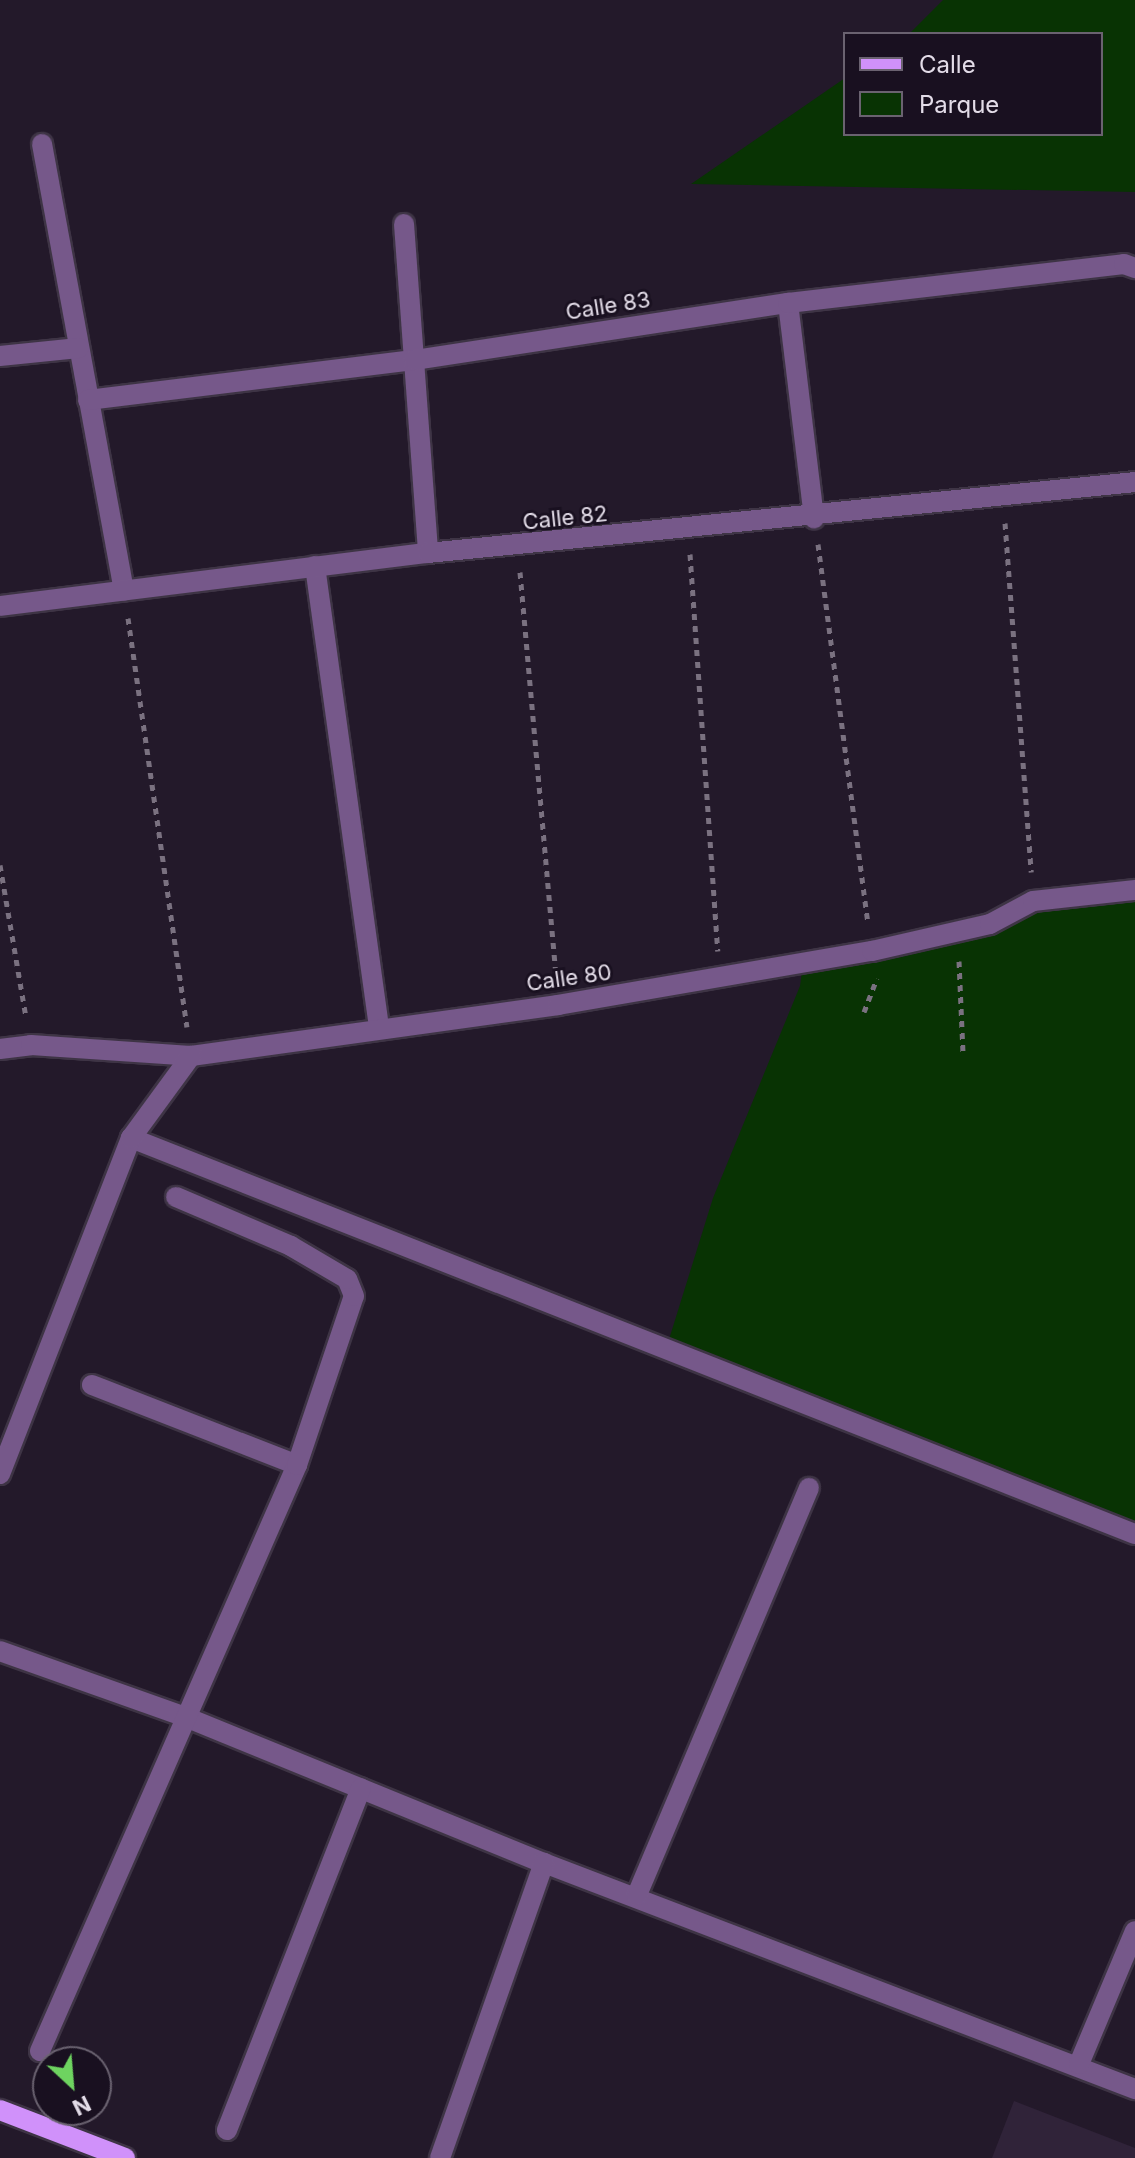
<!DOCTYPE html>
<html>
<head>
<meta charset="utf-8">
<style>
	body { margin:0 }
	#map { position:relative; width:1135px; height:2158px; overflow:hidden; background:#23192a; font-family:Inter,sans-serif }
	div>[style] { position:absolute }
	.built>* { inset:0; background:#302339 }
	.green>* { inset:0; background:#083303 }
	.path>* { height:5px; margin-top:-2.5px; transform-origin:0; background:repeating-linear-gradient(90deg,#7a7180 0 6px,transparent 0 12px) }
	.roads { filter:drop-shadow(2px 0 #3e3445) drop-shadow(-2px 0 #3e3445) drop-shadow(0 2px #3e3445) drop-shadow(0 -2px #3e3445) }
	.minor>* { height:20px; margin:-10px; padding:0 10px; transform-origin:10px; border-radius:10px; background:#76588a }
	.major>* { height:20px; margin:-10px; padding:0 10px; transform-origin:10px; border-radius:10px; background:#d091fa }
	span { translate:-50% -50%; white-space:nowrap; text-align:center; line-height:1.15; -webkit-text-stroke:6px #191020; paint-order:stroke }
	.street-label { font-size:22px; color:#e3dce8 }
	.legend { position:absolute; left:843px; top:32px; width:260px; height:104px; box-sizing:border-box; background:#191020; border:2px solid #6a6270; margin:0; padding:10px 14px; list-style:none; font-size:24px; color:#e3dce8 }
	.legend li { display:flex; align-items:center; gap:16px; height:40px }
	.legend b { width:40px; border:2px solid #6a6270 }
	.north { position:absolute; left:32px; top:2046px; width:80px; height:80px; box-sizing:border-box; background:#191020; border:2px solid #6a6270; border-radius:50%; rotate:154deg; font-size:22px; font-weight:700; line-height:32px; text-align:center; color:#e3dce8 }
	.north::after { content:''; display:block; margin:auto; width:28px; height:36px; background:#6ed360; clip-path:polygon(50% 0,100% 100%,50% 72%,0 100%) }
</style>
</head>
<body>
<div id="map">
	<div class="built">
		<i style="clip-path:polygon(1014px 2101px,1135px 2148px,1135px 2158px,992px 2158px)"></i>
	</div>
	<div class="green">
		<i style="clip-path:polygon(943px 0,1135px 0,1135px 192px,691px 184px,845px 78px,845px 134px,1101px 134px,1101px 34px,909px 34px)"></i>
		<i style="clip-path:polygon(1135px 890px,1135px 1534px,666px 1349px,713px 1198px,800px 986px,803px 964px,889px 947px,1033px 901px)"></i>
	</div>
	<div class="path">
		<i style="left:1005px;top:523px;width:350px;rotate:85.7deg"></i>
		<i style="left:818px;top:544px;width:381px;rotate:82.5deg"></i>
		<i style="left:690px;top:554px;width:398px;rotate:86deg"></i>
		<i style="left:520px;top:572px;width:406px;rotate:84.9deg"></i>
		<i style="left:128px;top:618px;width:413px;rotate:81.8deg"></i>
		<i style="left:0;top:865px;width:154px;rotate:80.3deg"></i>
		<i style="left:959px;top:961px;width:91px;rotate:87.5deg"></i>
		<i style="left:864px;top:1012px;width:36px;rotate:-69deg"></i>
	</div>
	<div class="roads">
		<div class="minor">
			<i style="left:42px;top:144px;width:454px;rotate:79.6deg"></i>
			<i style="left:404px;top:224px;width:330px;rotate:85.8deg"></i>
			<i style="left:788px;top:303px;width:217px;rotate:83.1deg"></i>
			<i style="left:0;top:356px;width:79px;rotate:-5.8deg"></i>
			<i style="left:88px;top:400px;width:328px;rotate:-7deg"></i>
			<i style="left:414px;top:360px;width:378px;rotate:-8.7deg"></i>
			<i style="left:788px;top:303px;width:338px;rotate:-6.6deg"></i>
			<i style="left:1124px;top:264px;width:12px;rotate:20deg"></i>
			<i style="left:315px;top:566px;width:465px;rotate:82.1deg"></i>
			<i style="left:0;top:606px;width:431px;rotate:-7.1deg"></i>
			<i style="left:428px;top:553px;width:711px;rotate:-5.73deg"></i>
			<i style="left:0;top:1049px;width:31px;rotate:-7deg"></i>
			<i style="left:31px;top:1045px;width:160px;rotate:3.9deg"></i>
			<i style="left:191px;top:1056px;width:371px;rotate:-7.9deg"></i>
			<i style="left:558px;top:1005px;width:319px;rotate:-9.8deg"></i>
			<i style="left:872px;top:951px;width:121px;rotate:-12.9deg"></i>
			<i style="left:990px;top:924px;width:49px;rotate:-28.1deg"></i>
			<i style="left:1033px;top:901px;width:103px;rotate:-6.2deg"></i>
			<i style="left:131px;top:1138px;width:1079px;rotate:21.53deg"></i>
			<i style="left:92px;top:1385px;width:220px;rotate:21.3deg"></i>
			<i style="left:0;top:1474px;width:361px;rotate:-68.7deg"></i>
			<i style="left:131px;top:1138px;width:102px;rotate:-53.8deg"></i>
			<i style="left:0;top:1651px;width:200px;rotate:19.6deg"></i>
			<i style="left:188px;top:1718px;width:384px;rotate:22.2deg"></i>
			<i style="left:544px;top:1863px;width:633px;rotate:20.93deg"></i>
			<i style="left:637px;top:1895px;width:442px;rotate:-67.1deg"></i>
			<i style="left:40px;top:2051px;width:640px;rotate:-66.32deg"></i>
			<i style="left:297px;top:1465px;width:178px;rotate:-71.4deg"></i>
			<i style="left:354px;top:1296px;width:18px;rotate:-112deg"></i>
			<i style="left:347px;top:1279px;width:65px;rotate:-149.5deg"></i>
			<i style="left:291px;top:1246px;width:125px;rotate:-156.9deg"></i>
			<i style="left:1079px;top:2064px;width:144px;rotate:-67.2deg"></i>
			<i style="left:227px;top:2130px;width:367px;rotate:-68.6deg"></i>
			<i style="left:440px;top:2158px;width:313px;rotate:-70.6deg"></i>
		</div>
		<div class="major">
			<i style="left:0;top:2110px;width:134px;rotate:21deg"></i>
		</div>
	</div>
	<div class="street-label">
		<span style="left:608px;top:306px;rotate:-9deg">Calle 83</span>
		<span style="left:565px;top:518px;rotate:-6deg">Calle 82</span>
		<span style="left:569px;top:978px;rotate:-8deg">Calle 80</span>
	</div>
	<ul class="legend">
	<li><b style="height:10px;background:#d091fa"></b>Calle</li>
	<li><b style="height:22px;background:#083303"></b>Parque</li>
	</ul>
	<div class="north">N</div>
</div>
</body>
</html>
